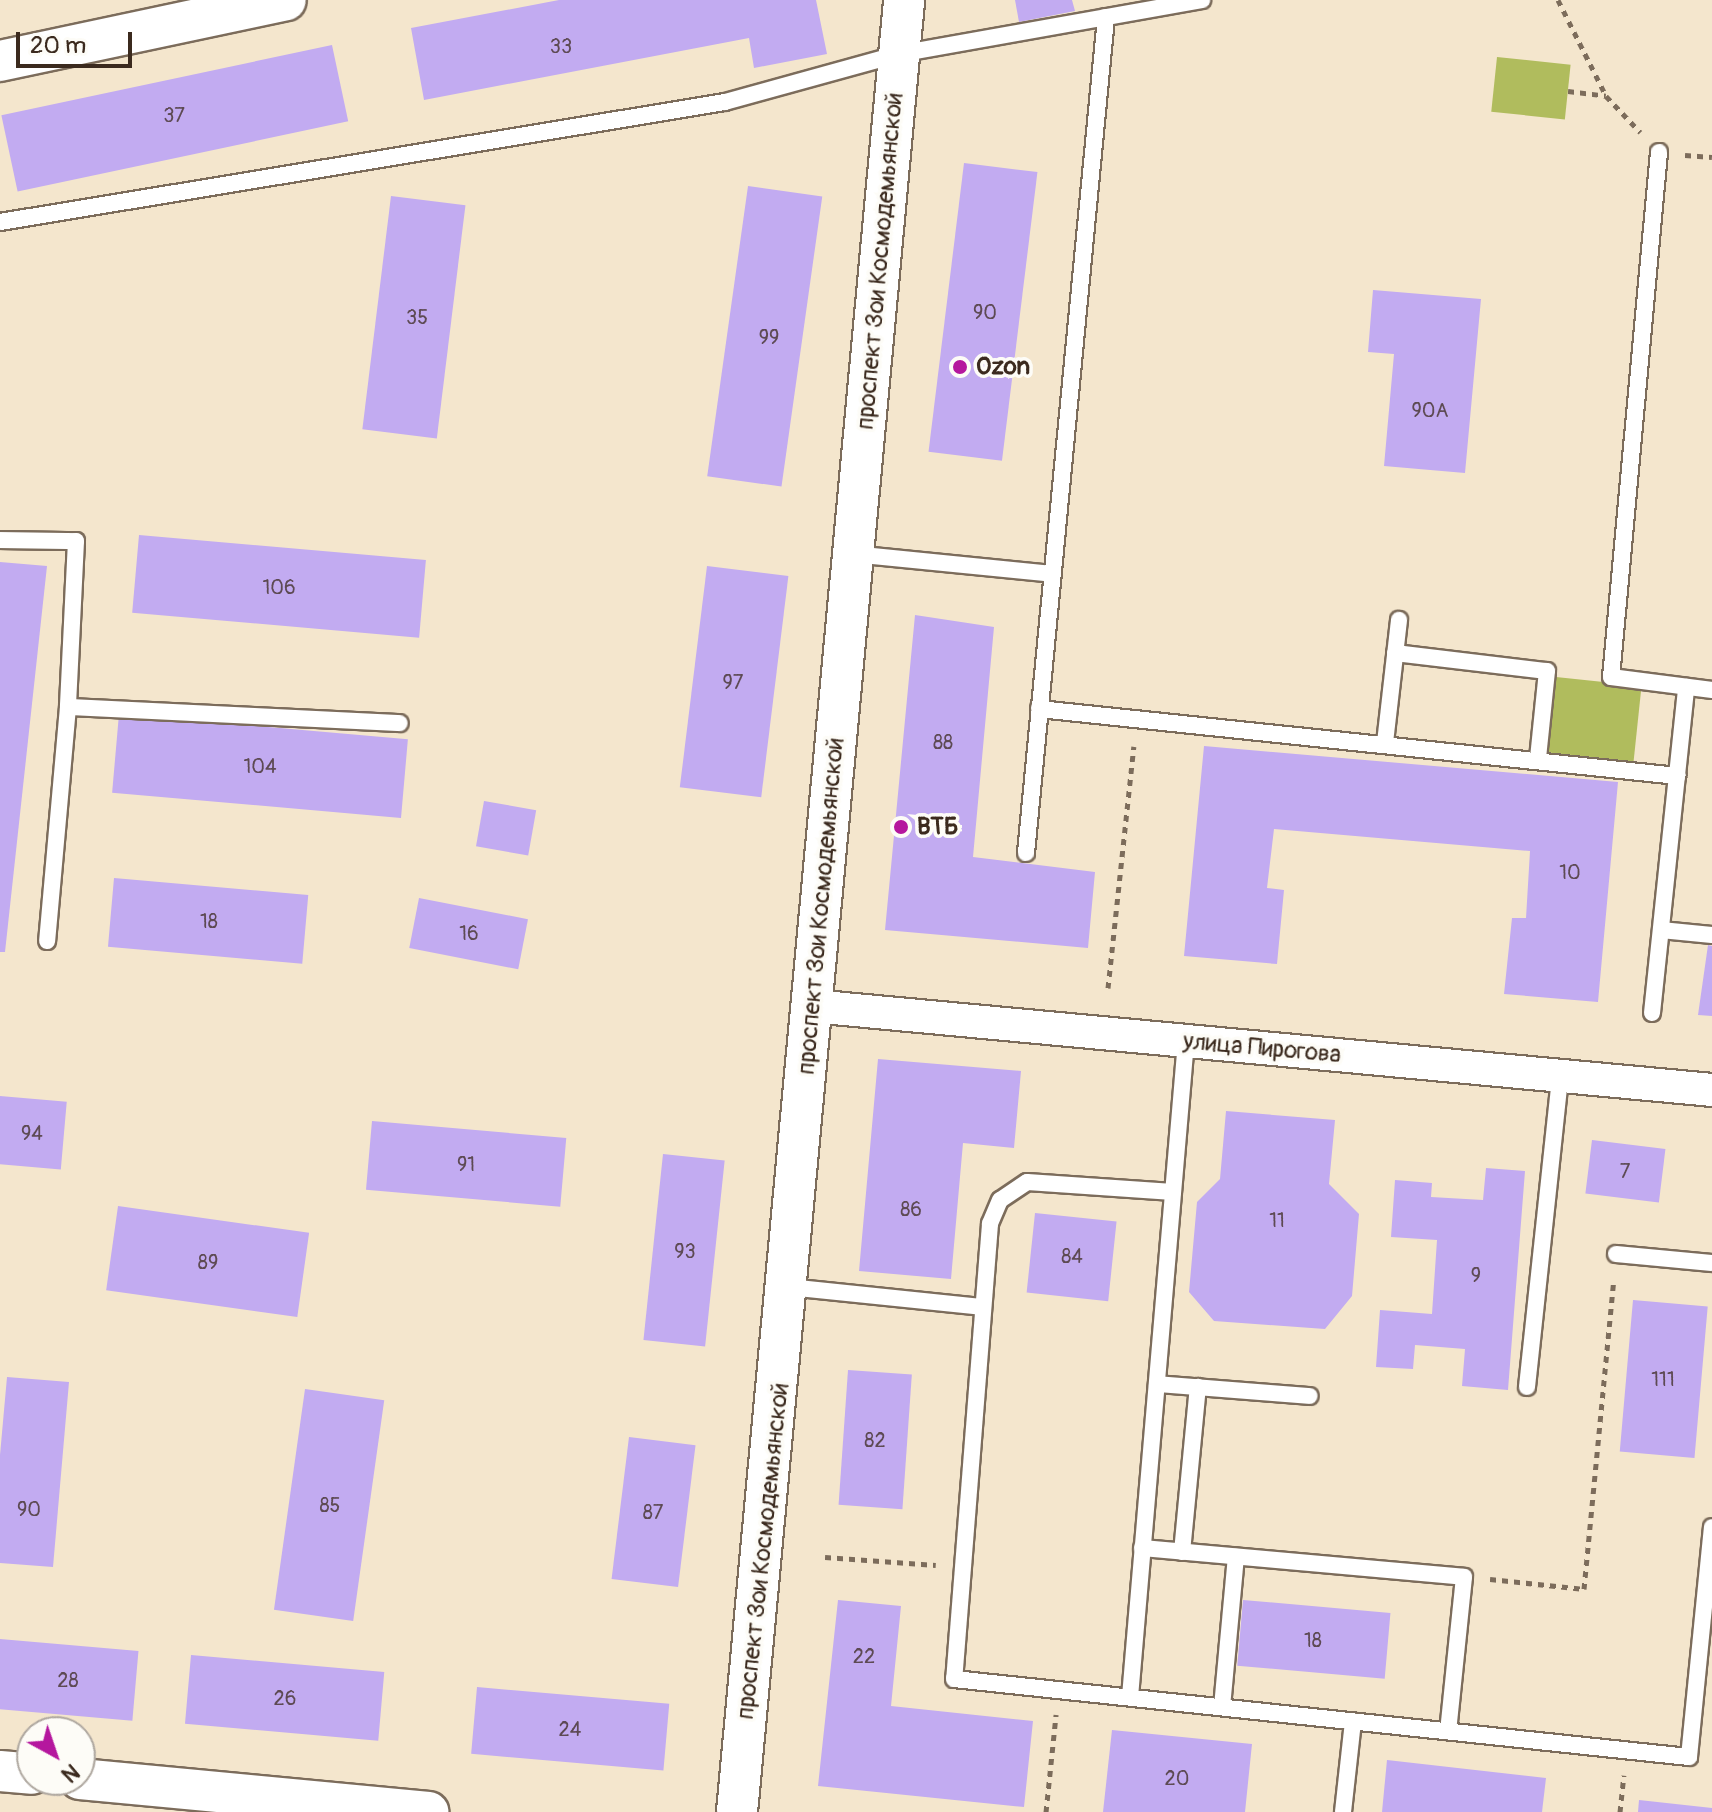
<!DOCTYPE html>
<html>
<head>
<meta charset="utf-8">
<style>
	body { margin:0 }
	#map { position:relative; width:1712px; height:1812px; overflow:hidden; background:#f4e6cd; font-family:Pangolin,sans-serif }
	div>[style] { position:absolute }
	.green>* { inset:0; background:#b0bc5d; transform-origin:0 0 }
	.building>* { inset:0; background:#c2abf1; transform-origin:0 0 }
	.path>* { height:5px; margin-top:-2.5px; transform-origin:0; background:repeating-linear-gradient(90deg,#7c6c5b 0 6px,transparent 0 12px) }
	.roads { filter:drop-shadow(2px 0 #7c6c5b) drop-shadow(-2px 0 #7c6c5b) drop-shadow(0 2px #7c6c5b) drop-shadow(0 -2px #7c6c5b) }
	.service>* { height:16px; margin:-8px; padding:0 8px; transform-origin:8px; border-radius:8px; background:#fff }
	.minor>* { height:32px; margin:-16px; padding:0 16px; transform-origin:16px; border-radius:16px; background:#fff }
	.tertiary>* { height:40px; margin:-20px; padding:0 20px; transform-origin:20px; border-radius:20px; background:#fff }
	.dots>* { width:22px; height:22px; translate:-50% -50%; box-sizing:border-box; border:4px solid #fdfcf7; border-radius:50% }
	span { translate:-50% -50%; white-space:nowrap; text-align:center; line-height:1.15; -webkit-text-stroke:7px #fdfcf7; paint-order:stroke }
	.number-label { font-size:20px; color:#5d4a53 }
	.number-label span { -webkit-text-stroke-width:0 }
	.street-label { font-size:24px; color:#3b2a1e }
	.poi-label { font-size:24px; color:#3b2a1e; font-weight:700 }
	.left { translate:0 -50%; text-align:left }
	.north { position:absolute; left:16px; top:1716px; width:80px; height:80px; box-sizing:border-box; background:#fdfcf7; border:2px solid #afa8a0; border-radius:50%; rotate:140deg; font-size:22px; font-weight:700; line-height:32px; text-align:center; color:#3b2a1e }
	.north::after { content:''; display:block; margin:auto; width:28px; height:36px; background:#b5179e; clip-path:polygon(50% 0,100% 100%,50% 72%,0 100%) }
	.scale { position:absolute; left:16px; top:32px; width:116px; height:36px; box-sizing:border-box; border:4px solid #3b2a1e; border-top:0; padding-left:10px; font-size:24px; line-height:28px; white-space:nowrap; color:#3b2a1e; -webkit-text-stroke:6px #fdfcf7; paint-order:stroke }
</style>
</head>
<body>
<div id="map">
	<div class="green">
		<i style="left:1497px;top:57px;width:74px;height:55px;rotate:6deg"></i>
		<i style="left:1556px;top:677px;width:86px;height:76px;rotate:6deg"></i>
	</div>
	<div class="building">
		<i style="clip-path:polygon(559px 0,816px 0,827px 54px,754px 68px,749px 38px,424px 100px,411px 28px)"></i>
		<i style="clip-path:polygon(1015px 0,1072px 0,1075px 11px,1019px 22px)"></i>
		<i style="left:332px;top:45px;width:78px;height:338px;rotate:78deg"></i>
		<i style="left:964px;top:163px;width:74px;height:291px;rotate:7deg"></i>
		<i style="left:748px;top:186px;width:75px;height:293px;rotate:8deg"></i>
		<i style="left:391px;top:196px;width:75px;height:235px;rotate:7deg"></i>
		<i style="clip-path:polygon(1373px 290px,1481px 299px,1465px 473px,1384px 466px,1394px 354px,1368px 352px)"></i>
		<i style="left:139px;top:535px;width:288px;height:78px;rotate:5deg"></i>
		<i style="clip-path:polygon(0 562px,47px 566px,5px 952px,0 952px)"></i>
		<i style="left:707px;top:566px;width:82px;height:223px;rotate:7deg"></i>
		<i style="clip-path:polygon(915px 615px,994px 627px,973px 857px,1095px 872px,1088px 948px,885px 930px)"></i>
		<i style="left:119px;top:714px;width:290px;height:79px;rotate:5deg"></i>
		<i style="clip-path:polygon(1204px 746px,1618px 782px,1598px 1002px,1504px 994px,1512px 918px,1526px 918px,1530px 851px,1274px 829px,1267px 888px,1284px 890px,1277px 964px,1184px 956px)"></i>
		<i style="left:484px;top:801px;width:53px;height:46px;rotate:10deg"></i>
		<i style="left:114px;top:878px;width:195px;height:69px;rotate:5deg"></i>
		<i style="left:419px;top:898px;width:111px;height:51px;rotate:11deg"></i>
		<i style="clip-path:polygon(1708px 945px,1712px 946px,1712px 1016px,1698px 1015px)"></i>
		<i style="clip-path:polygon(878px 1059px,1021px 1071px,1014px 1148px,963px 1143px,951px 1279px,859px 1271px)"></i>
		<i style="left:0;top:1096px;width:67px;height:68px;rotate:5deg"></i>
		<i style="clip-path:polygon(1226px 1111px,1335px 1120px,1329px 1184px,1359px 1214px,1352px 1296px,1325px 1329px,1214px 1321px,1189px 1292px,1197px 1202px,1220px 1179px)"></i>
		<i style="left:372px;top:1121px;width:195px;height:69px;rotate:5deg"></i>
		<i style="left:1592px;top:1140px;width:74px;height:54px;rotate:7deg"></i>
		<i style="left:663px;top:1154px;width:62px;height:187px;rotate:6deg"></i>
		<i style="clip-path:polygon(1486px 1168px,1525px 1171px,1508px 1390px,1462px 1386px,1465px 1349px,1415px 1345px,1413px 1369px,1376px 1367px,1380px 1310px,1432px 1314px,1437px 1240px,1391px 1237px,1395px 1180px,1432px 1183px,1431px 1197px,1483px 1200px)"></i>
		<i style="left:118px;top:1206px;width:193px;height:85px;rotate:8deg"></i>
		<i style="left:1035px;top:1213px;width:82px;height:80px;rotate:6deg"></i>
		<i style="left:1633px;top:1300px;width:75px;height:152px;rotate:5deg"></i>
		<i style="left:848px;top:1370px;width:64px;height:135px;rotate:4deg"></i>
		<i style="clip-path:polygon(7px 1377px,69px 1382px,53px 1567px,0 1563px,0 1455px)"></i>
		<i style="left:305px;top:1389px;width:80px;height:223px;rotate:8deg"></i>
		<i style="left:629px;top:1437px;width:67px;height:143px;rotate:7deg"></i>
		<i style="clip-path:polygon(838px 1600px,901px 1606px,891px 1706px,1033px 1721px,1024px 1807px,818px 1786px)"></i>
		<i style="left:1243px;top:1600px;width:148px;height:66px;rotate:5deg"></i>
		<i style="left:0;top:1639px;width:139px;height:70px;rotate:5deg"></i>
		<i style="left:191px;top:1655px;width:194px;height:69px;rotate:5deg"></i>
		<i style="left:477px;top:1687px;width:193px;height:67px;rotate:5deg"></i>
		<i style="clip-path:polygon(1112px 1730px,1252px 1744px,1245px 1812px,1103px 1812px)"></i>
		<i style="clip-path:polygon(1387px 1760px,1546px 1778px,1542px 1812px,1382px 1812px)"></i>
		<i style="clip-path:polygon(1639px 1800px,1712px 1808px,1712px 1812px,1638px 1812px)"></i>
	</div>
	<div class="path">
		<i style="left:1558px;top:0;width:107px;rotate:63.4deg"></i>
		<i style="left:1606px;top:96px;width:50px;rotate:46.6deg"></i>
		<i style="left:1568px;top:91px;width:38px;rotate:7deg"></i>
		<i style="left:1685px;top:155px;width:27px;rotate:4deg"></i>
		<i style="left:1108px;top:988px;width:243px;rotate:-83.9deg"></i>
		<i style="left:825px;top:1557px;width:111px;rotate:4.1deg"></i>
		<i style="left:1490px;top:1579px;width:95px;rotate:6.1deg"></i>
		<i style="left:1584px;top:1589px;width:311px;rotate:-84.5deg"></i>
		<i style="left:1046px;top:1812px;width:98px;rotate:-84.1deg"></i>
		<i style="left:1620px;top:1812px;width:37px;rotate:-84deg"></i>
	</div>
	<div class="roads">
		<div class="service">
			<i style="left:1659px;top:152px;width:527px;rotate:95.22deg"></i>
			<i style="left:1611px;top:677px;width:102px;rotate:7.3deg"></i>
			<i style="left:0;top:222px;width:735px;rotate:-9.4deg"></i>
			<i style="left:725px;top:102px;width:180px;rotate:-15.4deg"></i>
			<i style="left:899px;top:54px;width:308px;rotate:-10.1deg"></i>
			<i style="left:0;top:540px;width:76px;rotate:0.8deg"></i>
			<i style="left:76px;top:541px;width:166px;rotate:92.8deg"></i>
			<i style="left:68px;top:707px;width:235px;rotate:95.1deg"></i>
			<i style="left:853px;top:554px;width:200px;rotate:5.7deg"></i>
			<i style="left:1395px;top:653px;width:153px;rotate:6.8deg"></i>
			<i style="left:1547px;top:671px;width:87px;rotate:95.9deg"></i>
			<i style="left:68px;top:707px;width:332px;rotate:2.8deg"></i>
			<i style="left:1039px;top:709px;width:642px;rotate:5.99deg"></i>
			<i style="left:1385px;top:743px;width:124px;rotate:-83.5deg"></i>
			<i style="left:1026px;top:853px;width:840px;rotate:-84.53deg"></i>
			<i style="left:1661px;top:930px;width:51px;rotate:5.6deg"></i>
			<i style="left:1652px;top:1013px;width:328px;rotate:-84deg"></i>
			<i style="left:1173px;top:1192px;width:146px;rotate:-176.1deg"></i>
			<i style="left:1027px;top:1182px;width:32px;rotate:146deg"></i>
			<i style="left:1000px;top:1200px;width:26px;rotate:113deg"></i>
			<i style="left:990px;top:1224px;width:456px;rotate:94.5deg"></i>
			<i style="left:954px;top:1679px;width:739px;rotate:6.06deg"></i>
			<i style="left:1689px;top:1757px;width:231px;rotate:-84.3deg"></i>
			<i style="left:1616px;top:1254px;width:96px;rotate:5.4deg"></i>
			<i style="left:789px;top:1287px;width:195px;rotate:5.9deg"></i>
			<i style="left:1157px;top:1384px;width:153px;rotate:4.5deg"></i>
			<i style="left:1527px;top:1387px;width:313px;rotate:-83.9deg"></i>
			<i style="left:1142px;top:1548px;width:323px;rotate:5.1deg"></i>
			<i style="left:1464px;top:1577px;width:155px;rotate:95.9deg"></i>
			<i style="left:1182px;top:1552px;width:166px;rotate:-84.5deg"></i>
			<i style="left:1130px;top:1697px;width:658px;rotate:-85.12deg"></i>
			<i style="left:1222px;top:1707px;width:151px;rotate:-84.7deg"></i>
			<i style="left:1343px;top:1812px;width:91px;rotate:-83.7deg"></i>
		</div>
		<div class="minor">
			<i style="left:812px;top:1006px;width:904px;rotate:5.33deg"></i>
		</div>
		<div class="tertiary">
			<i style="left:0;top:61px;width:292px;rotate:-12deg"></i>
			<i style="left:0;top:1771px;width:32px;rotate:5deg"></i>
			<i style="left:80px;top:1779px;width:350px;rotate:5.4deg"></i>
			<i style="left:737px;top:1812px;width:1820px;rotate:-84.73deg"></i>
		</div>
	</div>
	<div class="dots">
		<i style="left:960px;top:367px;background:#b5179e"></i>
		<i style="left:901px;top:827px;background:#b5179e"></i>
	</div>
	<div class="number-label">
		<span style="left:561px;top:46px">33</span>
		<span style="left:174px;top:115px">37</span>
		<span style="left:985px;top:312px">90</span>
		<span style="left:417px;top:317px">35</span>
		<span style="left:769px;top:337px">99</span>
		<span style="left:1430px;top:410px">90А</span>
		<span style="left:279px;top:587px">106</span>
		<span style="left:733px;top:682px">97</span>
		<span style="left:943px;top:742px">88</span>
		<span style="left:260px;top:766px">104</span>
		<span style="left:1570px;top:872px">10</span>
		<span style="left:209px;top:921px">18</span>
		<span style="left:469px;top:933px">16</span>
		<span style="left:32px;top:1133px">94</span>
		<span style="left:466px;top:1164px">91</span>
		<span style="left:1625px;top:1171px">7</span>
		<span style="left:911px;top:1209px">86</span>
		<span style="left:1277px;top:1220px">11</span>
		<span style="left:685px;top:1251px">93</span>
		<span style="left:1072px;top:1256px">84</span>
		<span style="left:208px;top:1262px">89</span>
		<span style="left:1476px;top:1275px">9</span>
		<span style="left:1663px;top:1379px">111</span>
		<span style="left:875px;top:1440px">82</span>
		<span style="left:330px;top:1505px">85</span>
		<span style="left:29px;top:1509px">90</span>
		<span style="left:653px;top:1512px">87</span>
		<span style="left:1313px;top:1640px">18</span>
		<span style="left:864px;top:1656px">22</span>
		<span style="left:68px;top:1680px">28</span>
		<span style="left:285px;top:1698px">26</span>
		<span style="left:570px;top:1729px">24</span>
		<span style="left:1177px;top:1778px">20</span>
	</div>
	<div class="street-label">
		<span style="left:880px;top:261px;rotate:-85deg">проспект Зои Космодемьянской</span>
		<span style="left:821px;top:906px;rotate:-85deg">проспект Зои Космодемьянской</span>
		<span style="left:1262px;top:1048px;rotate:5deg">улица Пирогова</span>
		<span style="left:763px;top:1551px;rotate:-84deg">проспект Зои Космодемьянской</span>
	</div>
	<div class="poi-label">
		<span class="left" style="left:976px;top:367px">Ozon</span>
		<span class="left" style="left:917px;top:827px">ВТБ</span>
	</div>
	<div class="north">N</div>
	<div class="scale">20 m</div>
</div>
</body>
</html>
